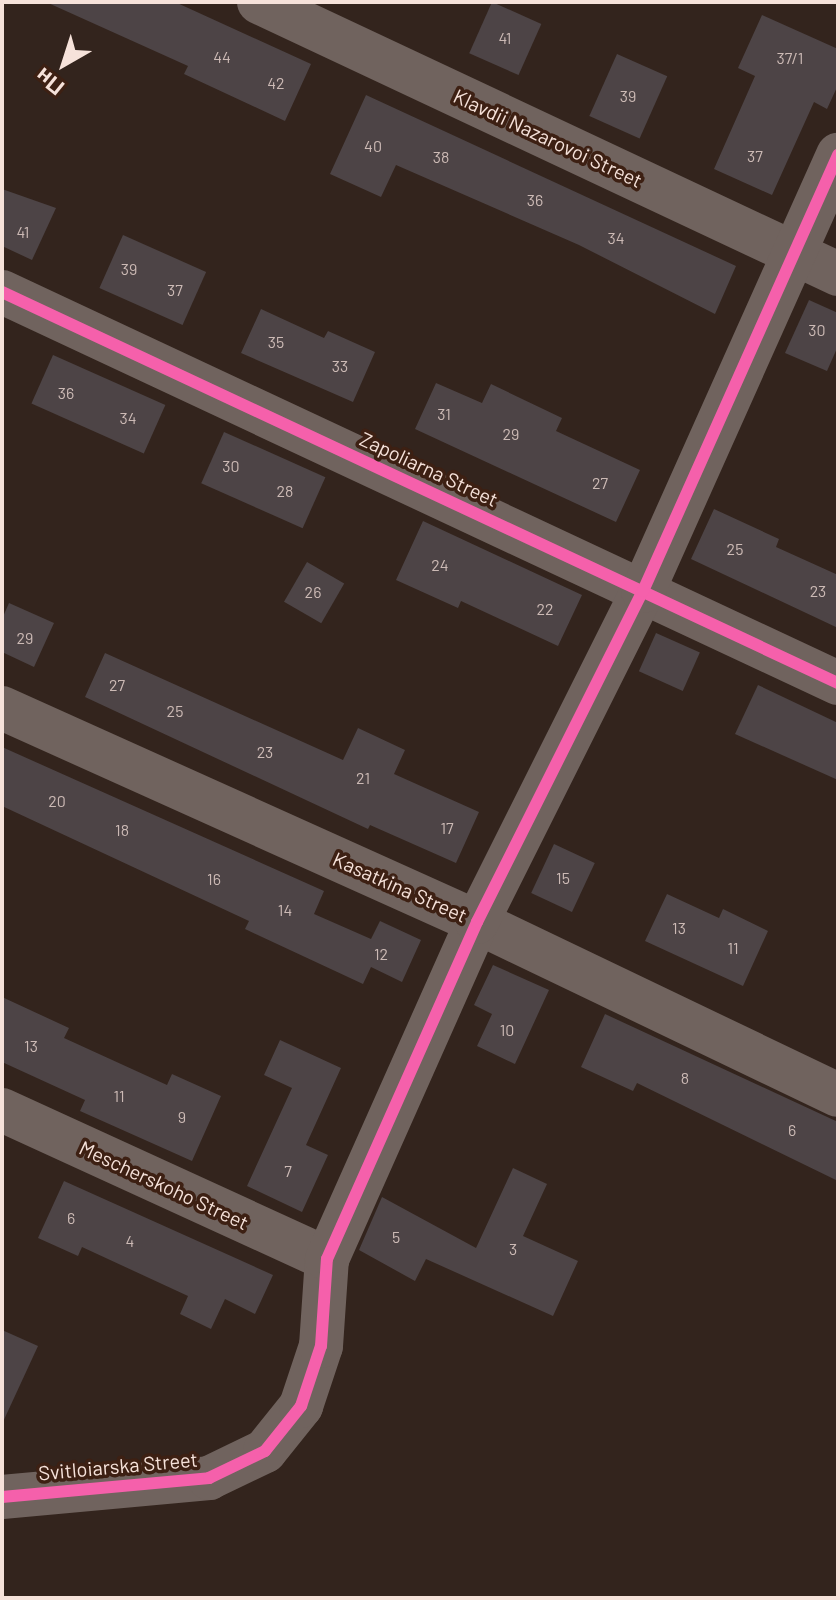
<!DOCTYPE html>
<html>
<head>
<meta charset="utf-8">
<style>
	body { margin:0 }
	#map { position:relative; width:840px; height:1600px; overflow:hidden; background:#33241d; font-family:Barlow,sans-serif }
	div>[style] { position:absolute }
	.building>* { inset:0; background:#4d4446; transform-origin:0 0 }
	.minor>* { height:44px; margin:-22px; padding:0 22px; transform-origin:22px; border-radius:22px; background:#70635e }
	.cycleway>* { height:12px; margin:-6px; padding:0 6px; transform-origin:6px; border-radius:6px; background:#f560ab }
	span { translate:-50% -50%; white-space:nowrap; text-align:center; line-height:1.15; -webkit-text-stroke:7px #3d2013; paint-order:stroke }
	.number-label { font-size:16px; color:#ccbab5 }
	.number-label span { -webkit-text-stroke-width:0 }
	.street-label { font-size:20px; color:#f6e2da }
	.frame { position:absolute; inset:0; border:4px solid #f6e2da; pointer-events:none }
	.north { position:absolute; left:24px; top:24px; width:80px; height:80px; -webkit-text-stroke:6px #3d2013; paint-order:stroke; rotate:219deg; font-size:22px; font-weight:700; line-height:32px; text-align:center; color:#f6e2da }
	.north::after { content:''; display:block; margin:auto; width:28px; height:36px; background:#f6e2da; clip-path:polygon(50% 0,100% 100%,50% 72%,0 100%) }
</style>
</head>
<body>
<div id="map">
	<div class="building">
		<i style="clip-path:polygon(46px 2px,175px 2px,311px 64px,285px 121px,184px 74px,188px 66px)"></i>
		<i style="left:492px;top:2px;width:54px;height:56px;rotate:24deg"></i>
		<i style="clip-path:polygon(762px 15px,838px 49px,838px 85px,827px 109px,814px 102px,772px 195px,714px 169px,755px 76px,738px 68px)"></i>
		<i style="left:617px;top:54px;width:55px;height:68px;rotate:24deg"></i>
		<i style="clip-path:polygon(366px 95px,736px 266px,715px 314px,579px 245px,396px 165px,381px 197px,330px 174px)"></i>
		<i style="clip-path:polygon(2px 189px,56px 208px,32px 260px,2px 246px)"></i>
		<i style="left:123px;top:235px;width:91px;height:58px;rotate:24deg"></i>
		<i style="clip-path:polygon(809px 300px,838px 313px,838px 346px,827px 371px,785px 353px)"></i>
		<i style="clip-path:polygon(261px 309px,324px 338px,328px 331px,375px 352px,353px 402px,241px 353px)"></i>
		<i style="left:53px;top:355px;width:123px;height:53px;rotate:24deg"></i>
		<i style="clip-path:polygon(436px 383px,482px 403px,491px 384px,562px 418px,556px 431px,640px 470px,616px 522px,415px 429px)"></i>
		<i style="left:224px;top:432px;width:111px;height:56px;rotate:24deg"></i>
		<i style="clip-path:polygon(714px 509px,779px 539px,776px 547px,838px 575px,838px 628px,691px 559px)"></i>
		<i style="clip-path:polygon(423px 521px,582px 595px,558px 646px,461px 601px,458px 608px,396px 580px)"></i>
		<i style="left:307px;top:562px;width:43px;height:46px;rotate:30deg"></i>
		<i style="clip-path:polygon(9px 603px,54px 623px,34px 667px,2px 652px,2px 619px)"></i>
		<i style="left:656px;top:633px;width:48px;height:42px;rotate:24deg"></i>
		<i style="clip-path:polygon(105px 653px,343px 760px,358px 728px,405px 750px,394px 774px,479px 812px,456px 863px,370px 825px,368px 829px,85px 697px)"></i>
		<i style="clip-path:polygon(758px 685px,838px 723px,838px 780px,735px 734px)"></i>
		<i style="clip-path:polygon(2px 747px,324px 891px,314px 914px,371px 939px,380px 921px,421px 940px,402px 982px,371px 967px,363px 984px,245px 929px,249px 921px,2px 806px)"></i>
		<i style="left:554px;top:844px;width:45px;height:54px;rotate:25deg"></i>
		<i style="clip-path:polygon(667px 894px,719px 918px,723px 909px,768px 931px,743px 986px,645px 941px)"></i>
		<i style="clip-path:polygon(493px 965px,549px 990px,515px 1064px,477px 1046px,492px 1014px,474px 1005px)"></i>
		<i style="clip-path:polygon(2px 997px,69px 1028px,64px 1038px,167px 1085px,172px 1074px,221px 1096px,192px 1161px,80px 1111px,85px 1100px,2px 1062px)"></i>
		<i style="clip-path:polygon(605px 1014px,838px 1122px,838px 1181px,637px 1083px,633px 1091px,581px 1067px)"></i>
		<i style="clip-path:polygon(280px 1040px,341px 1068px,306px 1145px,328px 1155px,302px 1212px,247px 1186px,292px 1088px,264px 1075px)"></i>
		<i style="clip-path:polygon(513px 1168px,547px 1184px,523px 1236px,578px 1261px,553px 1316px,426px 1259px,415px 1281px,359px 1250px,382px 1197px,476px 1248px)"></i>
		<i style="clip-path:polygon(64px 1181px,273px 1275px,255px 1314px,225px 1299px,211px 1329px,180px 1314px,188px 1296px,82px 1247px,78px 1256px,38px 1238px)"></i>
		<i style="clip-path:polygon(2px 1330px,38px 1346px,2px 1424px)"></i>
	</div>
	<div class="minor">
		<i style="left:259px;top:2px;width:640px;rotate:25.16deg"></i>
		<i style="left:2px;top:292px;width:923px;rotate:25.07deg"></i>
		<i style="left:2px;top:708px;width:521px;rotate:24.25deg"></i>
		<i style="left:477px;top:922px;width:400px;rotate:25.6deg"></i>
		<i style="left:2px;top:1110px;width:358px;rotate:24.6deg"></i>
		<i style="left:2px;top:1497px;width:208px;rotate:-5.2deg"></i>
		<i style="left:209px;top:1478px;width:62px;rotate:-25.7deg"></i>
		<i style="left:265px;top:1451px;width:58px;rotate:-51.3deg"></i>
		<i style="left:301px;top:1406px;width:63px;rotate:-71.6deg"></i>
		<i style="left:321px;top:1346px;width:87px;rotate:-86.1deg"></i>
		<i style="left:327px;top:1259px;width:369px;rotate:-66deg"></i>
		<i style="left:477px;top:922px;width:370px;rotate:-63.4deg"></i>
		<i style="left:643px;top:591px;width:478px;rotate:-65.9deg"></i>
	</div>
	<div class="cycleway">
		<i style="left:2px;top:292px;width:923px;rotate:25.07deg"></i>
		<i style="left:2px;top:1497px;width:208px;rotate:-5.2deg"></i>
		<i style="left:209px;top:1478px;width:62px;rotate:-25.7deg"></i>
		<i style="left:265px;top:1451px;width:58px;rotate:-51.3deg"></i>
		<i style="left:301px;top:1406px;width:63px;rotate:-71.6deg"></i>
		<i style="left:321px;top:1346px;width:87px;rotate:-86.1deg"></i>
		<i style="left:327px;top:1259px;width:369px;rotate:-66deg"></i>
		<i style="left:477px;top:922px;width:370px;rotate:-63.4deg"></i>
		<i style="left:643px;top:591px;width:478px;rotate:-65.9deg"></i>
	</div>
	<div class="number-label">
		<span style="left:505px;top:38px">41</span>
		<span style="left:222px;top:57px">44</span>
		<span style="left:790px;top:58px">37/1</span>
		<span style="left:276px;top:83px">42</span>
		<span style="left:628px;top:96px">39</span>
		<span style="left:373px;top:146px">40</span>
		<span style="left:755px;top:156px">37</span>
		<span style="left:441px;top:157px">38</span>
		<span style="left:535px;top:200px">36</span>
		<span style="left:23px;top:232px">41</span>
		<span style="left:616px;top:238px">34</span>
		<span style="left:129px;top:269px">39</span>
		<span style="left:175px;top:290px">37</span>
		<span style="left:817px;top:330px">30</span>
		<span style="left:276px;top:342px">35</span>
		<span style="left:340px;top:366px">33</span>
		<span style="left:66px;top:393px">36</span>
		<span style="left:444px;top:414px">31</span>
		<span style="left:128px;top:418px">34</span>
		<span style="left:511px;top:434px">29</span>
		<span style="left:231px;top:466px">30</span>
		<span style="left:600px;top:483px">27</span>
		<span style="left:285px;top:491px">28</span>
		<span style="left:735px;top:549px">25</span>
		<span style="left:440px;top:565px">24</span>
		<span style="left:818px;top:591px">23</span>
		<span style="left:313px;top:592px">26</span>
		<span style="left:545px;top:609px">22</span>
		<span style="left:25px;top:638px">29</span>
		<span style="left:117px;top:685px">27</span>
		<span style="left:175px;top:711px">25</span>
		<span style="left:265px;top:752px">23</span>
		<span style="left:363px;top:778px">21</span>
		<span style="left:57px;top:801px">20</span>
		<span style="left:447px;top:828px">17</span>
		<span style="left:122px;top:830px">18</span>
		<span style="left:563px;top:878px">15</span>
		<span style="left:214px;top:879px">16</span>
		<span style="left:285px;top:910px">14</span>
		<span style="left:679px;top:928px">13</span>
		<span style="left:733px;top:948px">11</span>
		<span style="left:381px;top:954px">12</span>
		<span style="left:507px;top:1030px">10</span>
		<span style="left:31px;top:1046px">13</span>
		<span style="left:685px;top:1078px">8</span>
		<span style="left:119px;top:1096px">11</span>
		<span style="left:182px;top:1117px">9</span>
		<span style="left:792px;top:1130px">6</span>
		<span style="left:288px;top:1171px">7</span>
		<span style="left:71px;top:1218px">6</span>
		<span style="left:396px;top:1237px">5</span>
		<span style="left:130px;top:1241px">4</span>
		<span style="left:513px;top:1249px">3</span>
	</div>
	<div class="street-label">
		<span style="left:548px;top:138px;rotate:25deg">Klavdii Nazarovoi Street</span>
		<span style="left:429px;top:469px;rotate:25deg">Zapoliarna Street</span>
		<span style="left:400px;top:887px;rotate:24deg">Kasatkina Street</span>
		<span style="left:164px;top:1185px;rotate:25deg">Mescherskoho Street</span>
		<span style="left:118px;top:1466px;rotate:-5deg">Svitloiarska Street</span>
	</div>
	<div class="frame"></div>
	<div class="north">Пн</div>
</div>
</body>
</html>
